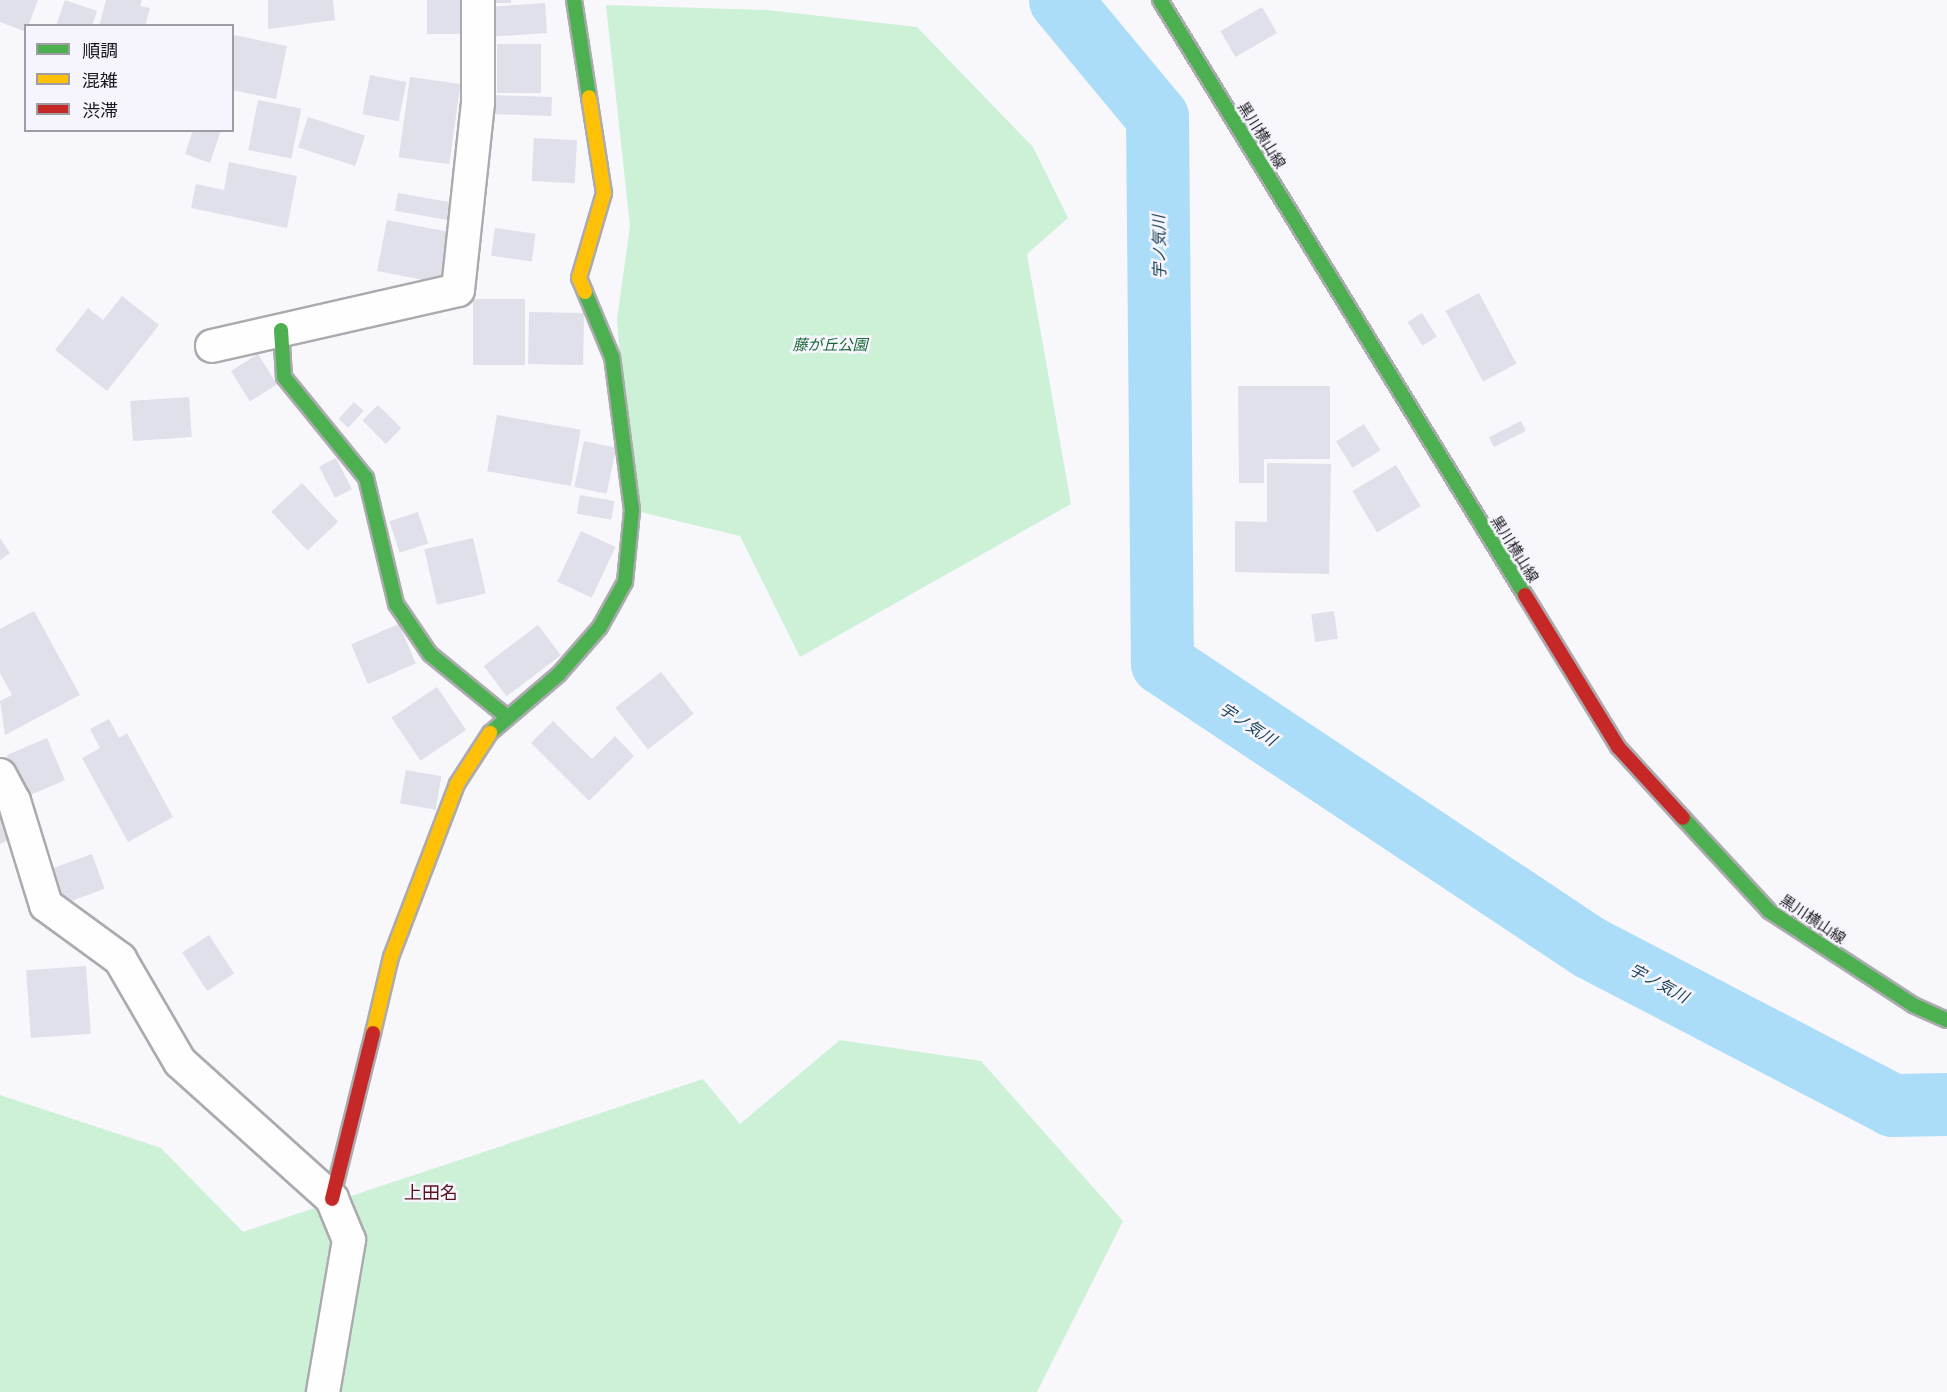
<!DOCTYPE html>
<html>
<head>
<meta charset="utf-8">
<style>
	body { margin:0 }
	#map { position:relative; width:1947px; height:1392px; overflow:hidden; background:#f7f7fc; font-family:Merriweather,"Noto Sans JP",serif }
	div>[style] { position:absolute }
	.green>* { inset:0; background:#cdf1d7 }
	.river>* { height:63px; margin:-31.5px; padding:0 31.5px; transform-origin:31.5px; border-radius:31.5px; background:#acddf8 }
	.building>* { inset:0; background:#e0e0eb; transform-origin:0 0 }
	.roads { filter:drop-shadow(2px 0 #ababaf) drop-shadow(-2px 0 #ababaf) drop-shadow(0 2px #ababaf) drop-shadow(0 -2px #ababaf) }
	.street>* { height:32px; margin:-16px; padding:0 16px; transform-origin:16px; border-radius:16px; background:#fefeff }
	.fast>* { height:14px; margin:-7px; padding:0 7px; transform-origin:7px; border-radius:7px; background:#4caf50 }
	.slow>* { height:14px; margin:-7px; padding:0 7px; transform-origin:7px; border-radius:7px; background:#ffc107 }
	.jam>* { height:14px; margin:-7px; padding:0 7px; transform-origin:7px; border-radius:7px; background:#c62828 }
	span { translate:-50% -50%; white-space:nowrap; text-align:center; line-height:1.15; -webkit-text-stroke:5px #f6f5fe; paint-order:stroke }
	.street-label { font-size:15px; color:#1a191c }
	.park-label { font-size:15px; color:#196936; font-style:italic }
	.water-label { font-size:16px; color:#194254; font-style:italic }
	.quarter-label { font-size:18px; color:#57121e }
	.legend { position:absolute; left:24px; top:24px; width:210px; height:108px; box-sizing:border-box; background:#f6f5fe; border:2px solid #9e9da4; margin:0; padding:8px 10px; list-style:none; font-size:18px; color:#1a191c }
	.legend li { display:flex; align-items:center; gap:12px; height:30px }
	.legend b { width:30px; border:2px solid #9e9da4 }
</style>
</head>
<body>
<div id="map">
	<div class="green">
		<i style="clip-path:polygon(606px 5px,767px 10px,917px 27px,1033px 147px,1068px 218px,1027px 254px,1071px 504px,800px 657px,740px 536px,632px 510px,617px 319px,630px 226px)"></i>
		<i style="clip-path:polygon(840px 1040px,981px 1061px,1123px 1221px,1037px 1392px,0 1392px,0 1095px,161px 1148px,243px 1232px,703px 1079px,740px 1124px)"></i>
	</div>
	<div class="river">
		<i style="left:1060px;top:0;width:152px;rotate:50.3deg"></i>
		<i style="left:1157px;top:117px;width:546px;rotate:89.48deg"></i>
		<i style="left:1162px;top:663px;width:513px;rotate:33.63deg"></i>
		<i style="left:1589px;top:947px;width:342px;rotate:27.5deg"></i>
		<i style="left:1892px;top:1105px;width:55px;rotate:-1deg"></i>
	</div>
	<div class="building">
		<i style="clip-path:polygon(0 0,38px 0,26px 32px,0 22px)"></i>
		<i style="clip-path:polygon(65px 0,97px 11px,92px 26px,56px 26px)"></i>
		<i style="clip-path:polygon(106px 0,142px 0,140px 6px,150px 8px,145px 26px,99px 26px)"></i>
		<i style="clip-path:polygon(268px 0,333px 0,335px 20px,268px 29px)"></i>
		<i style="left:427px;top:0;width:33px;height:34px"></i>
		<i style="left:492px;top:0;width:19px;height:3px"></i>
		<i style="left:545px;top:3px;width:30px;height:53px;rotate:86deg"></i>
		<i style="left:1262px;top:7px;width:30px;height:48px;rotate:60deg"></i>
		<i style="clip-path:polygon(234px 35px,287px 46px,276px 99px,232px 90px)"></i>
		<i style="left:497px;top:44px;width:44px;height:49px"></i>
		<i style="left:370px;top:75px;width:37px;height:40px;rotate:11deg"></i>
		<i style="left:410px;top:77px;width:51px;height:81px;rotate:8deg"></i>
		<i style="left:492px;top:95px;width:60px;height:19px;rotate:2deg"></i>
		<i style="left:258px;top:100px;width:44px;height:51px;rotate:11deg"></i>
		<i style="left:308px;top:117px;width:60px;height:32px;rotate:18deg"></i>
		<i style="clip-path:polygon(193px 130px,221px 130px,210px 163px,185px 154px)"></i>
		<i style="left:534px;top:138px;width:43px;height:43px;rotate:3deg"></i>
		<i style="clip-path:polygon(229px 162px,297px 176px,287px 228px,191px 208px,196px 184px,224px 190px)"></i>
		<i style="left:398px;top:193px;width:63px;height:18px;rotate:10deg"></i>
		<i style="left:387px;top:220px;width:74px;height:52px;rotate:11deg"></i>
		<i style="left:495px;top:228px;width:41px;height:28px;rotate:8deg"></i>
		<i style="left:1479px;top:293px;width:80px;height:38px;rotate:62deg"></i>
		<i style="clip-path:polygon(122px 296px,159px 325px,107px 391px,55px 350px,88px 308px,103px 320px)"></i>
		<i style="left:473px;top:299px;width:52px;height:66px"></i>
		<i style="left:529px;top:312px;width:55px;height:52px;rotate:1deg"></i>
		<i style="left:1422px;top:313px;width:28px;height:17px;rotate:58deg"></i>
		<i style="left:258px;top:354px;width:36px;height:32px;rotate:58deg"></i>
		<i style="clip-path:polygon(1238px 386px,1330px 386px,1330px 459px,1264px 459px,1264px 483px,1239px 483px)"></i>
		<i style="left:189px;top:397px;width:40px;height:59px;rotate:86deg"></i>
		<i style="left:354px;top:402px;width:13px;height:23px;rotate:42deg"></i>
		<i style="left:378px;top:405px;width:33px;height:22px;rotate:45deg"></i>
		<i style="left:497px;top:415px;width:85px;height:57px;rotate:10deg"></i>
		<i style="left:1521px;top:421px;width:11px;height:36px;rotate:63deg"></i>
		<i style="left:1364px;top:424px;width:31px;height:33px;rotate:58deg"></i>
		<i style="left:584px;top:441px;width:33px;height:47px;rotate:12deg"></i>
		<i style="left:336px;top:458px;width:35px;height:19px;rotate:63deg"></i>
		<i style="clip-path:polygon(1267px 463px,1331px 464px,1329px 574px,1235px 572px,1235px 521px,1267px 522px)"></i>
		<i style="left:1396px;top:465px;width:48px;height:51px;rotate:59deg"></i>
		<i style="left:302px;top:483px;width:53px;height:42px;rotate:47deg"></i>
		<i style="left:580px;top:495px;width:35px;height:19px;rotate:10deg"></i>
		<i style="left:418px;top:512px;width:33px;height:30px;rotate:72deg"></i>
		<i style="left:581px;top:531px;width:38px;height:56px;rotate:25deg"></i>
		<i style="clip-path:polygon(0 538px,10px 553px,0 560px)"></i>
		<i style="left:473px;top:538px;width:57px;height:50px;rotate:77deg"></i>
		<i style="clip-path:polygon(34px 611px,80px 695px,5px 735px,0 701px,12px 695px,0 673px,0 629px)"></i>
		<i style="left:1334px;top:611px;width:28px;height:23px;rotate:82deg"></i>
		<i style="left:399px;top:624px;width:43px;height:52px;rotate:67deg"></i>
		<i style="left:538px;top:625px;width:38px;height:68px;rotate:53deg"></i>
		<i style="left:661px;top:672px;width:53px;height:58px;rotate:52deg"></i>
		<i style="left:437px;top:687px;width:52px;height:55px;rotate:56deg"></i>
		<i style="clip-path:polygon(109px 719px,119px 738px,127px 733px,173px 817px,128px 842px,82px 758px,100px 748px,90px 729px)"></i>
		<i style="clip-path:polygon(553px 721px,592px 759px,615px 736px,634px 756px,589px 801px,531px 743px)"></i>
		<i style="left:47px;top:738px;width:46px;height:44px;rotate:67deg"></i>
		<i style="left:406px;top:770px;width:36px;height:34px;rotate:10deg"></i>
		<i style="clip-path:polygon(0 809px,17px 836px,0 844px)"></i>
		<i style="left:92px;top:854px;width:37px;height:44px;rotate:70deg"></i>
		<i style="left:209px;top:935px;width:46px;height:32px;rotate:57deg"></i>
		<i style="left:86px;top:966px;width:68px;height:60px;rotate:86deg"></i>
	</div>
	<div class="roads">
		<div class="street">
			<i style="left:212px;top:346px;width:252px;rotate:-12.8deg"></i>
			<i style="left:458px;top:290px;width:188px;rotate:-83.9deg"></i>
			<i style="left:478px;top:103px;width:103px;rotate:-90deg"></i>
			<i style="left:0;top:775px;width:30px;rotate:62deg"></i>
			<i style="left:14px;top:801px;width:109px;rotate:72.9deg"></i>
			<i style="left:46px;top:905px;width:92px;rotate:36.1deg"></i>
			<i style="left:120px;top:959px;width:119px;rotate:59.8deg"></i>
			<i style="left:180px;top:1062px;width:205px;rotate:42deg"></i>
			<i style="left:332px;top:1199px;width:44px;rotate:67.5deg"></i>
			<i style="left:349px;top:1240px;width:154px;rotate:99.7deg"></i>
		</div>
		<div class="fast">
			<i style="left:574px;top:0;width:98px;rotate:81.2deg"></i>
			<i style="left:1160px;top:0;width:698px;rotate:58.47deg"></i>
			<i style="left:281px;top:330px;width:47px;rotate:86.3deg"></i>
			<i style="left:284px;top:377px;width:130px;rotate:50.9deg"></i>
			<i style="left:366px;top:478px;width:130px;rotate:76.6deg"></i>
			<i style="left:396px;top:604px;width:60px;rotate:55.8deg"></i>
			<i style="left:430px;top:654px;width:99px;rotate:39.3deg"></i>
			<i style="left:490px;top:733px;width:91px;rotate:-40.5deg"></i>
			<i style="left:559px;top:674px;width:62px;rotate:-48.9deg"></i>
			<i style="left:600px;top:627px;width:51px;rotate:-60.9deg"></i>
			<i style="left:625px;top:582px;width:72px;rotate:-84.4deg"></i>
			<i style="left:632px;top:510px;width:154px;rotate:-97.4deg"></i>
			<i style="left:612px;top:357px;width:70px;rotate:-112.6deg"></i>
			<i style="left:1683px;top:818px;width:127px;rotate:47.2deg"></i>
			<i style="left:1769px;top:911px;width:172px;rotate:33.1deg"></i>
			<i style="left:1913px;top:1005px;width:37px;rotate:24deg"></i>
		</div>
		<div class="slow">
			<i style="left:585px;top:292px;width:15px;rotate:-113deg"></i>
			<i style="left:579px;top:278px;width:89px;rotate:-73.6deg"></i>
			<i style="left:604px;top:193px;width:97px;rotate:-98.9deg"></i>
			<i style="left:373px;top:1033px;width:78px;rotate:-76.7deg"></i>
			<i style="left:391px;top:957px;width:185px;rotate:-69.1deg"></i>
			<i style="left:457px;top:784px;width:61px;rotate:-57.1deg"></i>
		</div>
		<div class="jam">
			<i style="left:1525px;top:595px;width:178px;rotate:58.5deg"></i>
			<i style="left:1618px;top:747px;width:96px;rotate:47.5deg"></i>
			<i style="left:332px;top:1199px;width:171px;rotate:-76.1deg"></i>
		</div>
	</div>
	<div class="street-label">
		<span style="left:1262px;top:135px;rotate:58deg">黒川横山線</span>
		<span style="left:1515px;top:549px;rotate:58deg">黒川横山線</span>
		<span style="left:1813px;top:919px;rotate:34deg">黒川横山線</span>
	</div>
	<div class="park-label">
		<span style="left:830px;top:345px">藤が丘公園</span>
	</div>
	<div class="water-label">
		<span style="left:1159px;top:247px;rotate:-91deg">宇ノ気川</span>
		<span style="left:1248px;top:724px;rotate:33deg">宇ノ気川</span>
		<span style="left:1659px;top:983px;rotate:28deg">宇ノ気川</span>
	</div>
	<div class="quarter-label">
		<span style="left:431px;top:1193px">上田名</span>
	</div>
	<ul class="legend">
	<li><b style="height:8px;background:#4caf50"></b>順調</li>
	<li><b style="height:8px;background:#ffc107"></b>混雑</li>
	<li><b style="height:8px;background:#c62828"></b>渋滞</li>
	</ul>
</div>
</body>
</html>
